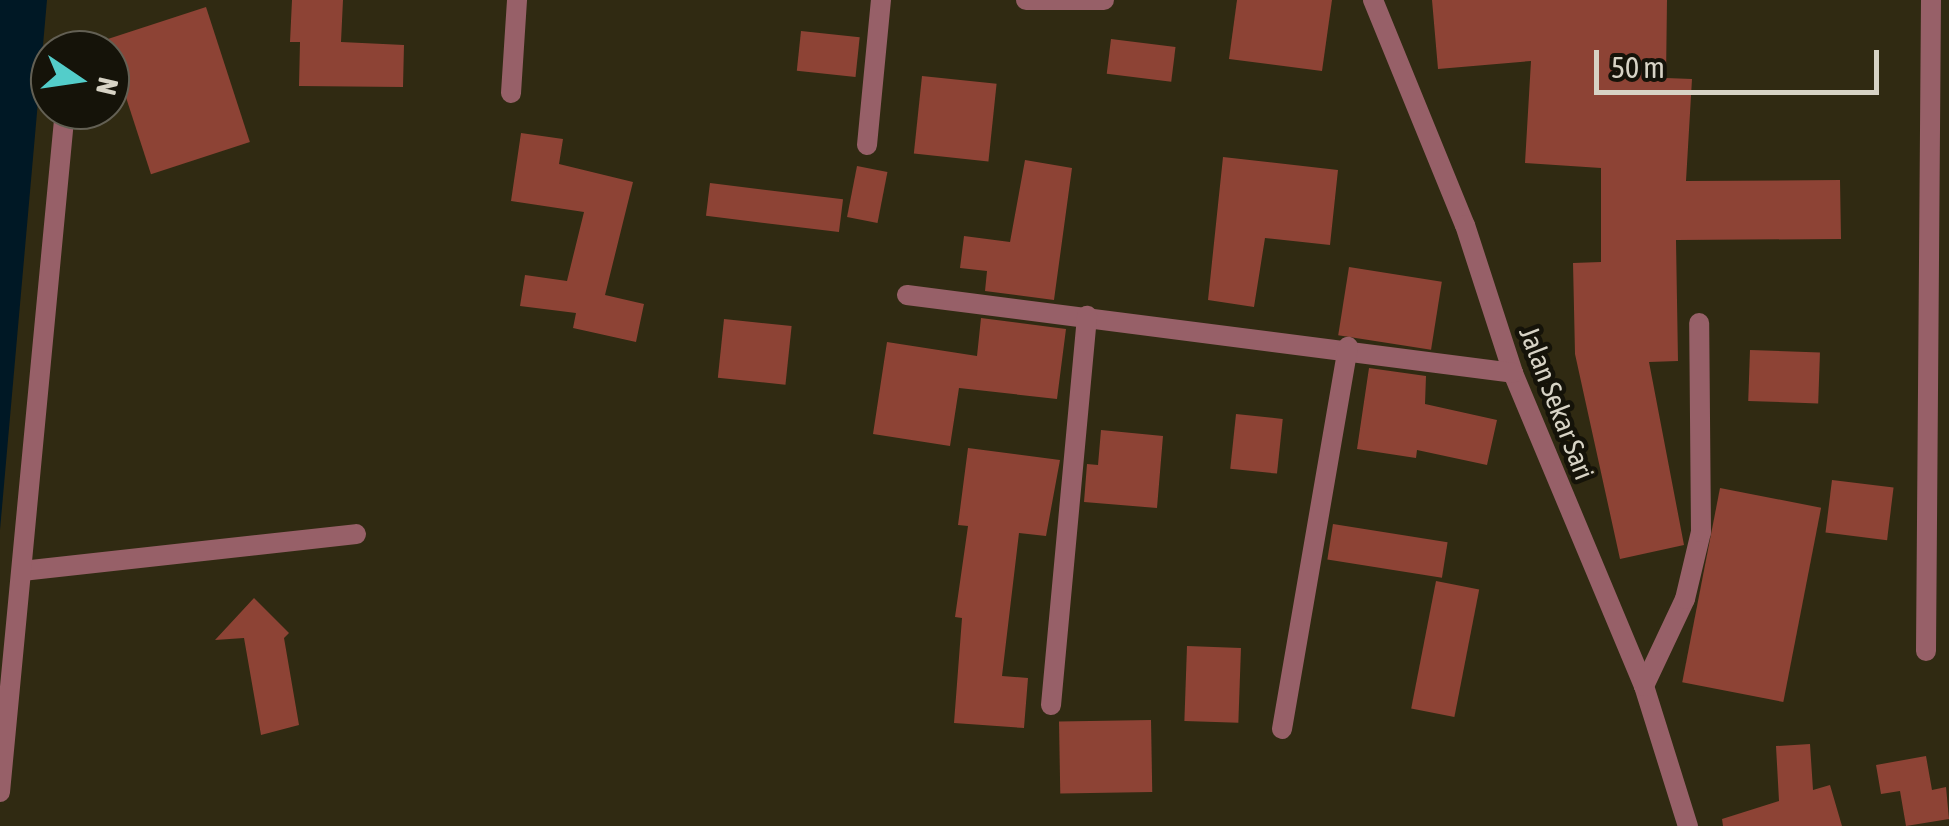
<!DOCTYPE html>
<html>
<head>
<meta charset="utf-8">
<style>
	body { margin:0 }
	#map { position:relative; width:1949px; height:826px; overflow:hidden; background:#302a12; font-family:"Asap Condensed",sans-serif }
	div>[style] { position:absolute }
	.water>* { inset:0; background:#001825 }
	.building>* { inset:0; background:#8d4335; transform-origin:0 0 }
	.lane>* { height:20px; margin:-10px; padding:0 10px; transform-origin:10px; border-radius:10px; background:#976068 }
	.street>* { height:20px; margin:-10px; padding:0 10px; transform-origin:10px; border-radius:10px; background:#976068 }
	span { translate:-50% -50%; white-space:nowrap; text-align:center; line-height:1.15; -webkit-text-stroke:9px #151309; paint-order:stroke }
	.street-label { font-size:28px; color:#d7d3c5 }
	.north { position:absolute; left:30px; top:30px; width:100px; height:100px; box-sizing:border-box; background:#151309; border:2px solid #636054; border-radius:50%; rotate:103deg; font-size:28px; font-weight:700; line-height:40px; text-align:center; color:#d7d3c5 }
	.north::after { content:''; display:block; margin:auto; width:35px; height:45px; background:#53cdca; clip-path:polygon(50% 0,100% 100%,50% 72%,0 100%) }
	.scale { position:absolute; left:1594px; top:50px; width:285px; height:45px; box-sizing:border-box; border:5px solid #d7d3c5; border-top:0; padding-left:12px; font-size:30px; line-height:35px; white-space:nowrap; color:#d7d3c5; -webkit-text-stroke:8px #151309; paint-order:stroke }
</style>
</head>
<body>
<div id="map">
	<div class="water">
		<i style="clip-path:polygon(0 0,47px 0,0 530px)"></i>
	</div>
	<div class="building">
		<i style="clip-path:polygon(292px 0,343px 0,341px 42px,404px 45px,403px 87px,299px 86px,300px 42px,290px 42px)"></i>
		<i style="clip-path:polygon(1237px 0,1332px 0,1322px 71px,1229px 59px)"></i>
		<i style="clip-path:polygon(1432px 0,1667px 0,1666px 78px,1692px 79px,1686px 181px,1840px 180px,1841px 239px,1676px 240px,1678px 361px,1649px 362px,1684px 545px,1620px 559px,1575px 354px,1573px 263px,1601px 262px,1601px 168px,1525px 163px,1531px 61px,1438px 69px)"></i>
		<i style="left:206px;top:7px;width:142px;height:104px;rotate:72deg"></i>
		<i style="left:801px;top:31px;width:59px;height:40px;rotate:6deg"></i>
		<i style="left:1111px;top:39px;width:65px;height:35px;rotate:7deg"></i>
		<i style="left:922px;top:76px;width:75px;height:78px;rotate:6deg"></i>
		<i style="clip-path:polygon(521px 133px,563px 139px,559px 164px,633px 182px,605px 295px,644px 304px,636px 342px,573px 328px,576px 313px,520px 306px,525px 275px,567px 281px,584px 212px,511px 201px)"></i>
		<i style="clip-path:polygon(1223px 157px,1338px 170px,1330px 245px,1265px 238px,1254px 307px,1208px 300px)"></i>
		<i style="clip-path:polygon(1025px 160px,1072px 168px,1054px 300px,985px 291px,987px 271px,960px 268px,964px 236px,1010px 242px)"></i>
		<i style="left:857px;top:166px;width:31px;height:52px;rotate:11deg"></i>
		<i style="left:710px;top:183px;width:134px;height:33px;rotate:7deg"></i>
		<i style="left:1349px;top:267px;width:94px;height:69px;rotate:9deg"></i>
		<i style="clip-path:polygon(981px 318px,1066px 329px,1057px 399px,959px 388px,950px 446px,873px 434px,887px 342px,977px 356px)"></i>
		<i style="left:724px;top:319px;width:68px;height:59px;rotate:6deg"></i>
		<i style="left:1750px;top:350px;width:70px;height:51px;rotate:2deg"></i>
		<i style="clip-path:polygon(1369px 368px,1426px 376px,1425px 404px,1497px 420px,1487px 465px,1417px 450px,1416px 458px,1357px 449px)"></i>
		<i style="left:1236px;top:414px;width:47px;height:55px;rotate:6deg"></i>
		<i style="clip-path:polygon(1101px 430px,1163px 436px,1157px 508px,1084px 502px,1087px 464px,1098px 465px)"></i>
		<i style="clip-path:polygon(968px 448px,1060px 460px,1046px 536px,1019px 533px,1002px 676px,1028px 678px,1024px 728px,954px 723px,962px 618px,955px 617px,968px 526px,958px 525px)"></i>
		<i style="left:1832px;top:480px;width:62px;height:53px;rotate:7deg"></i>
		<i style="left:1720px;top:488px;width:103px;height:198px;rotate:11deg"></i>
		<i style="left:1333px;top:524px;width:116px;height:36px;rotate:9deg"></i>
		<i style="left:1436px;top:581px;width:44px;height:130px;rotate:11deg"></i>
		<i style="clip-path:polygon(254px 598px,289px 633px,284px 638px,299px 725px,261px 735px,244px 638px,215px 640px)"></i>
		<i style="left:1187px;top:646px;width:54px;height:75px;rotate:2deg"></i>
		<i style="left:1151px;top:720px;width:72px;height:92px;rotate:89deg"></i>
		<i style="clip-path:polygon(1810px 744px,1813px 790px,1830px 785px,1842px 826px,1723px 826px,1722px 819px,1779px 801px,1776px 746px)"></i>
		<i style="clip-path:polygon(1926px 756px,1932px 790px,1946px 787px,1949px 819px,1906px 826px,1900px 791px,1881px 794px,1876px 765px)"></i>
	</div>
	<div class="lane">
		<i style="left:22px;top:571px;width:336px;rotate:-6.3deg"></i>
	</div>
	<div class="street">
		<i style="left:1026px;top:0;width:78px"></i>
		<i style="left:1373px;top:0;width:243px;rotate:67.8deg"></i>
		<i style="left:1465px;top:225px;width:156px;rotate:72deg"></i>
		<i style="left:1513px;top:373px;width:339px;rotate:67.3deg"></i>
		<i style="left:1644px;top:686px;width:147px;rotate:72.6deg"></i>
		<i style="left:511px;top:93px;width:93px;rotate:-86.3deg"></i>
		<i style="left:867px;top:145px;width:146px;rotate:-84.5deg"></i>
		<i style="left:907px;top:295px;width:611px;rotate:7.33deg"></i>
		<i style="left:1926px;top:651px;width:651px;rotate:-89.56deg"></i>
		<i style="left:1644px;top:686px;width:96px;rotate:-64.8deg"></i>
		<i style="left:1685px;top:599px;width:69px;rotate:-76.6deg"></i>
		<i style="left:1701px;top:532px;width:209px;rotate:-90.5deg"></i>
		<i style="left:1051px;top:705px;width:391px;rotate:-84.7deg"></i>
		<i style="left:1282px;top:729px;width:388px;rotate:-80.2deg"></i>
		<i style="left:0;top:792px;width:685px;rotate:-84.56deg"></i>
	</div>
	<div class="street-label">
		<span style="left:1557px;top:403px;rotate:69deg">Jalan Sekar Sari</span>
	</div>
	<div class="north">N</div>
	<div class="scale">50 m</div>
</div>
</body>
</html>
